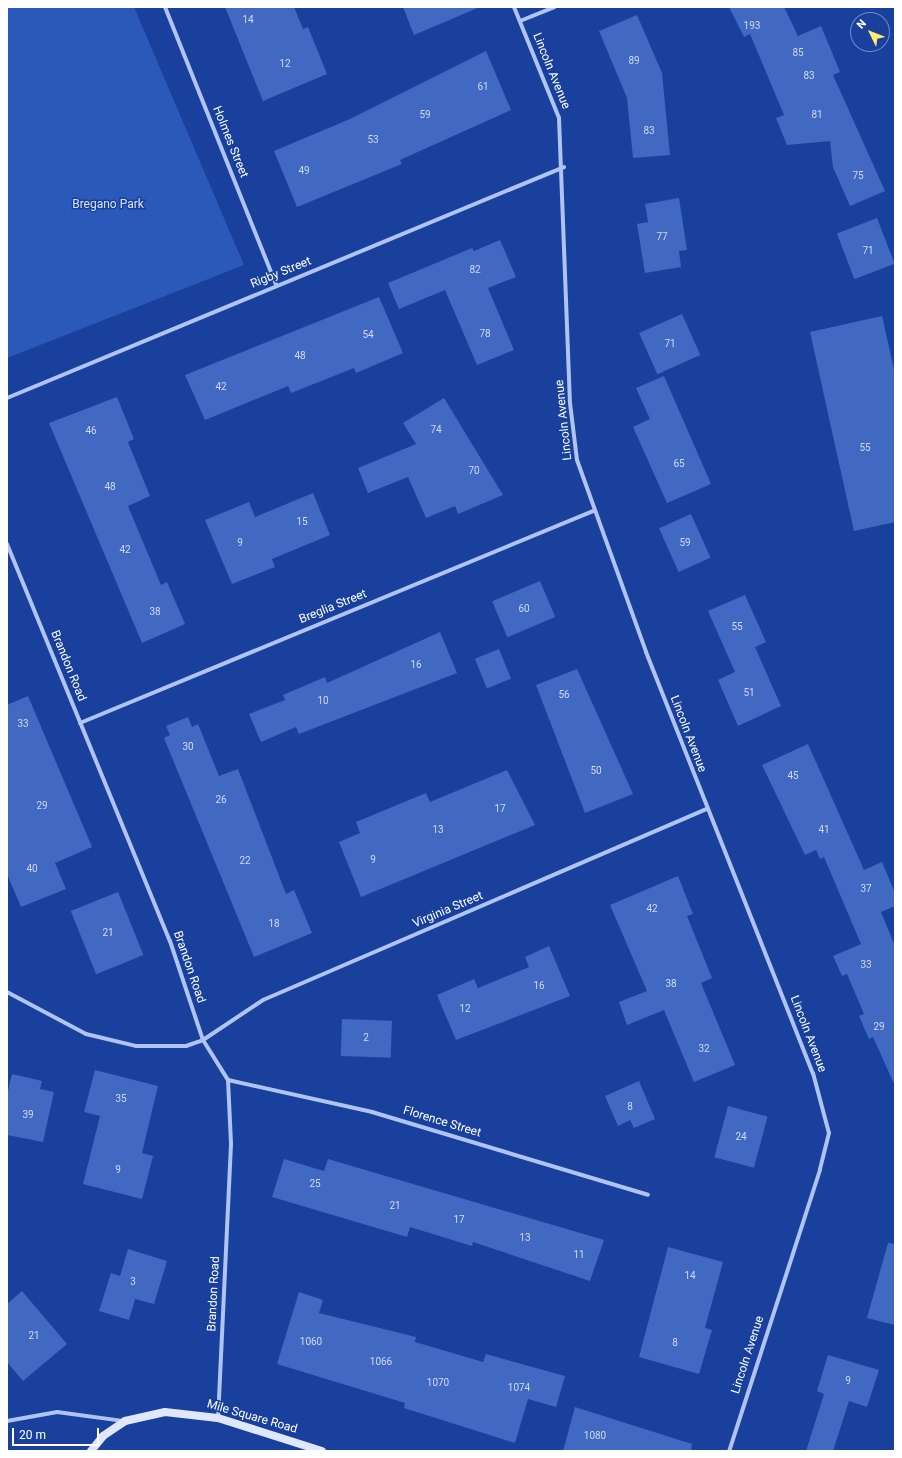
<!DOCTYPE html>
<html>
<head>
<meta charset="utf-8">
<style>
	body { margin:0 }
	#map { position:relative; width:902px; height:1458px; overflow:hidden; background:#18409c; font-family:Roboto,sans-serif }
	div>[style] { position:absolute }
	.green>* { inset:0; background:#2b59ba }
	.building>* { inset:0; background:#4169c2; transform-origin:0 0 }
	.street>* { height:4px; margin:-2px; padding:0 2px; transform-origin:2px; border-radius:2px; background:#afc4f2 }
	.secondary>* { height:8px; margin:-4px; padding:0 4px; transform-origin:4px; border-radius:4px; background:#dee7fc }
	span { translate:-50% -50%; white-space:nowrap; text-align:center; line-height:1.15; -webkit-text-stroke:3px #18409c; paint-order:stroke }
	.number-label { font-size:10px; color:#d0daf0 }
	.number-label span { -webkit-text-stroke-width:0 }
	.street-label { font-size:12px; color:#fff }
	.park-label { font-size:12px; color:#d7e3fc }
	.frame { position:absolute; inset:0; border:8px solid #fff; pointer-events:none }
	.north { position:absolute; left:850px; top:12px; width:40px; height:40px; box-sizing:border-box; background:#18409c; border:1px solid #748cc4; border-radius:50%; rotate:313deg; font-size:11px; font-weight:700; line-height:16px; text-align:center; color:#fff }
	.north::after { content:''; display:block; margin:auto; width:14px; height:18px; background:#ffe970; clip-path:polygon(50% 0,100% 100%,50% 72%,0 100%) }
	.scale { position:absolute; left:12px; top:1428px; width:87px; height:18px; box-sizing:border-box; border:2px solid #fff; border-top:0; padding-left:5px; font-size:12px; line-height:14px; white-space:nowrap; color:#fff; -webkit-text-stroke:3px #18409c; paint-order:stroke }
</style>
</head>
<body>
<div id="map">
	<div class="green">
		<i style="clip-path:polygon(7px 7px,134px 7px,244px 265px,7px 358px)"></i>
	</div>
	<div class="building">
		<i style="clip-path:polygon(225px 7px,294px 7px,303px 29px,308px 27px,327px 74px,263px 101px)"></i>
		<i style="clip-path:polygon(403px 7px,480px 7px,414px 35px)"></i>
		<i style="clip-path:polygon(729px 7px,784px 7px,798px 36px,821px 26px,840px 72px,833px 75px,885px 191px,850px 206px,833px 167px,830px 141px,787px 145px,776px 118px,784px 115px,750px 34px,744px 37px)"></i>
		<i style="clip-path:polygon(637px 15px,662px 73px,670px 155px,633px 158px,627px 98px,599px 31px)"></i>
		<i style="clip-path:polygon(486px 51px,511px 110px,400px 160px,402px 164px,297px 207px,274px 151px,350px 119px)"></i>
		<i style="clip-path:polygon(679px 198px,687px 250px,679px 251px,681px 267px,645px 273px,637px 224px,648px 222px,645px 204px)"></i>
		<i style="left:877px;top:218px;width:49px;height:43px;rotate:69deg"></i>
		<i style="clip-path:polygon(500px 240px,516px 277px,488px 288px,514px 350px,477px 365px,445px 290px,399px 309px,388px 283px,472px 248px,474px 251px)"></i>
		<i style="clip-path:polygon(379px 297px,403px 353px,356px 373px,354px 368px,291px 393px,288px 386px,205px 420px,185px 375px)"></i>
		<i style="left:682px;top:314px;width:45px;height:47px;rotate:66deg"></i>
		<i style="clip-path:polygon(882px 316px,895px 374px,895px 522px,854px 531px,810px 332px)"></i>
		<i style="clip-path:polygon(664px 376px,711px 484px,667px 503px,633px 427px,650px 419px,636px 388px)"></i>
		<i style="clip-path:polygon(117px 397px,134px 439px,128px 442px,150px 496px,128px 506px,161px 585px,167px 582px,185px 624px,142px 643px,49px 423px)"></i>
		<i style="clip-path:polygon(444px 398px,503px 495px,458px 514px,455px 506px,426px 518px,408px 477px,368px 493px,358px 468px,416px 444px,403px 423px)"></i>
		<i style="clip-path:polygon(313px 493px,330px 535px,272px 559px,275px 567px,232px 584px,205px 520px,249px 502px,255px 517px)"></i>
		<i style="left:691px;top:514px;width:48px;height:35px;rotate:66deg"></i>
		<i style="left:540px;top:581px;width:39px;height:52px;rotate:67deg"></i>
		<i style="clip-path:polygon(745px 595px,766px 642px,755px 647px,781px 706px,738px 726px,718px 680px,735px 672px,708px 611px)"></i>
		<i style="clip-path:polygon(440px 632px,457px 673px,299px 734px,296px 727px,261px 742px,249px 714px,285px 700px,283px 695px,325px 677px,327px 683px)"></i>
		<i style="left:499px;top:649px;width:32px;height:26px;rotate:68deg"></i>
		<i style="clip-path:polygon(577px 669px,633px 794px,585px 813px,536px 685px)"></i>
		<i style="clip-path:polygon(28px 696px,92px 847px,55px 863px,66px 889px,21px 907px,7px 874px,7px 705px)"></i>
		<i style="clip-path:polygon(188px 717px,192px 727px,198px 724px,219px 776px,238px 769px,286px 894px,294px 890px,312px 933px,254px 957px,164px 738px,170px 735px,166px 726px)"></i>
		<i style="clip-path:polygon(808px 744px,864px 870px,882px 862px,895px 893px,895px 906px,881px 912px,895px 946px,895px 1086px,873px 1037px,869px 1039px,859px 1016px,864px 1014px,847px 974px,842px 976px,833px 956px,861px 944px,824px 857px,820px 859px,816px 850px,805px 855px,762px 765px)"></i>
		<i style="clip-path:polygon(507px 770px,535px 825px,361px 897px,339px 842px,360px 833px,356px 822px,426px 793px,430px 802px)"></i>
		<i style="clip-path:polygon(678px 876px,693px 914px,687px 916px,712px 978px,701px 983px,735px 1065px,694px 1082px,664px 1010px,627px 1025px,619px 1002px,647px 991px,610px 905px)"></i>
		<i style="left:118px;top:892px;width:68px;height:51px;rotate:68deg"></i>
		<i style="clip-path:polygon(549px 946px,570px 996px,456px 1040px,437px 995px,474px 979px,478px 988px,529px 967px,525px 957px)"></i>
		<i style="left:342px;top:1019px;width:50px;height:37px;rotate:2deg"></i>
		<i style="clip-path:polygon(95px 1070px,158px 1086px,142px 1153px,153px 1156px,142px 1199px,83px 1184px,100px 1116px,84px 1112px)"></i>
		<i style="clip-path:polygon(12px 1074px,42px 1081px,40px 1089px,54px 1092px,43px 1142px,7px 1135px,7px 1095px)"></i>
		<i style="clip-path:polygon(639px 1081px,655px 1119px,634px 1128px,630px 1120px,618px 1126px,605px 1096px)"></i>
		<i style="left:728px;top:1106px;width:41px;height:53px;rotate:15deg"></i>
		<i style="clip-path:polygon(284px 1159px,324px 1171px,328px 1159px,604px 1240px,590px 1281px,473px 1242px,472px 1246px,410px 1227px,407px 1237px,272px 1197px)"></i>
		<i style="clip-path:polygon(888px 1243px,895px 1244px,895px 1325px,867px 1318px)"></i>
		<i style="clip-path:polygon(668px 1247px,723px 1262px,705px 1328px,712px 1330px,699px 1374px,639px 1357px)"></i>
		<i style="clip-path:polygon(128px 1249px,167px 1261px,154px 1304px,135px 1299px,129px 1320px,99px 1311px,111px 1273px,120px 1276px)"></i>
		<i style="clip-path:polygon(22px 1291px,67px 1344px,23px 1381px,7px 1362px,7px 1304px)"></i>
		<i style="clip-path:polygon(299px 1292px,323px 1300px,319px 1313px,416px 1337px,415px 1342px,483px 1362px,486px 1354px,565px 1376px,556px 1407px,528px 1399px,515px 1443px,404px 1408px,405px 1403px,277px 1364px)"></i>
		<i style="clip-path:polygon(828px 1355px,879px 1370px,867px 1407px,849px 1401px,833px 1451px,806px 1451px,824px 1394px,817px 1391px)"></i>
		<i style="clip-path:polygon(575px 1407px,692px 1444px,691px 1451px,563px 1451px)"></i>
	</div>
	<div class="street">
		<i style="left:165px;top:7px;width:299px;rotate:68.2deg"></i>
		<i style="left:514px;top:7px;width:120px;rotate:67.9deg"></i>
		<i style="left:559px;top:118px;width:285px;rotate:87.8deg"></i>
		<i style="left:570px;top:403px;width:57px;rotate:83deg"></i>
		<i style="left:577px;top:460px;width:204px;rotate:70.2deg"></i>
		<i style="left:646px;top:652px;width:453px;rotate:68.4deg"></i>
		<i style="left:813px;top:1073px;width:62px;rotate:75.1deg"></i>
		<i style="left:829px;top:1133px;width:38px;rotate:104deg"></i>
		<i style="left:820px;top:1170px;width:295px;rotate:107.9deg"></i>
		<i style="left:520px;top:21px;width:37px;rotate:-22deg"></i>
		<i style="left:7px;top:398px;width:603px;rotate:-22.52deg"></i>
		<i style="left:7px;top:544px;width:429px;rotate:67.7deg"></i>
		<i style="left:170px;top:941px;width:104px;rotate:71.6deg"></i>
		<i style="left:203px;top:1040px;width:47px;rotate:58deg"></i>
		<i style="left:228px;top:1080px;width:64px;rotate:87.3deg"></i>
		<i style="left:231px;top:1144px;width:274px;rotate:92.7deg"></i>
		<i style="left:80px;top:723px;width:555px;rotate:-22.45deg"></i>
		<i style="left:7px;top:992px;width:89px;rotate:28deg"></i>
		<i style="left:86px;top:1034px;width:51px;rotate:13.5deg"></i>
		<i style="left:136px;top:1046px;width:50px"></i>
		<i style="left:186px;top:1046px;width:18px;rotate:-19deg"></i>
		<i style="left:203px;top:1040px;width:72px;rotate:-33.7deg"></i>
		<i style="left:263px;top:1000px;width:482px;rotate:-23.3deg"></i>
		<i style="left:228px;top:1080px;width:148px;rotate:12.5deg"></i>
		<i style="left:372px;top:1112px;width:288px;rotate:16.7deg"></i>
		<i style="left:7px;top:1421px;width:51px;rotate:-10.2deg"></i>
		<i style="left:57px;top:1412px;width:68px;rotate:7.7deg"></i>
	</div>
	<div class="secondary">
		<i style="left:91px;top:1451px;width:19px;rotate:-51deg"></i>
		<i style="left:103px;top:1436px;width:27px;rotate:-34deg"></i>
		<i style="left:125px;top:1421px;width:41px;rotate:-12.7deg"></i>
		<i style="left:165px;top:1412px;width:53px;rotate:6.5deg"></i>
		<i style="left:218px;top:1418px;width:109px;rotate:17.6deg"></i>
	</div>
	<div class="number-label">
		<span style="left:248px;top:20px">14</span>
		<span style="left:752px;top:26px">193</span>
		<span style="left:798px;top:53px">85</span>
		<span style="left:634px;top:61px">89</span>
		<span style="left:285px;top:64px">12</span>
		<span style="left:809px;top:76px">83</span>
		<span style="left:483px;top:87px">61</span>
		<span style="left:425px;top:115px">59</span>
		<span style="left:817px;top:115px">81</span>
		<span style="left:649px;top:131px">83</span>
		<span style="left:373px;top:140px">53</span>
		<span style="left:304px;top:171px">49</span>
		<span style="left:858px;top:176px">75</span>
		<span style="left:662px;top:237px">77</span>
		<span style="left:868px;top:251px">71</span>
		<span style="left:475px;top:270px">82</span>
		<span style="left:485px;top:334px">78</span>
		<span style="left:368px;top:335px">54</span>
		<span style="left:670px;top:344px">71</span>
		<span style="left:300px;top:356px">48</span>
		<span style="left:221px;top:387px">42</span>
		<span style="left:436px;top:430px">74</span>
		<span style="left:91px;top:431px">46</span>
		<span style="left:865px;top:448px">55</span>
		<span style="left:679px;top:464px">65</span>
		<span style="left:474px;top:471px">70</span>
		<span style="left:110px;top:487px">48</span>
		<span style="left:302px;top:522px">15</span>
		<span style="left:240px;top:543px">9</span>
		<span style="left:685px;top:543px">59</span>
		<span style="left:125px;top:550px">42</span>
		<span style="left:524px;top:609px">60</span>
		<span style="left:155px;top:612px">38</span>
		<span style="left:737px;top:627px">55</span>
		<span style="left:416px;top:665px">16</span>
		<span style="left:749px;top:693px">51</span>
		<span style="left:564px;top:695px">56</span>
		<span style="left:323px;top:701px">10</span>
		<span style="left:23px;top:724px">33</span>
		<span style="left:188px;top:747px">30</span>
		<span style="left:596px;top:771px">50</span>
		<span style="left:793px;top:776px">45</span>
		<span style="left:221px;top:800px">26</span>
		<span style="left:42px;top:806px">29</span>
		<span style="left:500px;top:809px">17</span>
		<span style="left:438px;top:830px">13</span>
		<span style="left:824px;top:830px">41</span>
		<span style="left:373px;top:860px">9</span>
		<span style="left:245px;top:861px">22</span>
		<span style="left:32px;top:869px">40</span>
		<span style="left:866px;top:889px">37</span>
		<span style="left:652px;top:909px">42</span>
		<span style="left:274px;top:924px">18</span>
		<span style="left:108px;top:933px">21</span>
		<span style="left:866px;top:965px">33</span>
		<span style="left:671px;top:984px">38</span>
		<span style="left:539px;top:986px">16</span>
		<span style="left:465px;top:1009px">12</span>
		<span style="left:879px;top:1027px">29</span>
		<span style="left:366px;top:1038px">2</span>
		<span style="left:704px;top:1049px">32</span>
		<span style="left:121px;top:1099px">35</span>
		<span style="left:630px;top:1107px">8</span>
		<span style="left:28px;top:1115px">39</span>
		<span style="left:741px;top:1137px">24</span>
		<span style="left:118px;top:1170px">9</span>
		<span style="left:315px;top:1184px">25</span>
		<span style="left:395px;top:1206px">21</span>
		<span style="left:459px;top:1220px">17</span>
		<span style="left:525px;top:1238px">13</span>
		<span style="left:579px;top:1255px">11</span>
		<span style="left:690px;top:1276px">14</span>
		<span style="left:133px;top:1282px">3</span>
		<span style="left:34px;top:1336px">21</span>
		<span style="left:311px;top:1342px">1060</span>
		<span style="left:675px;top:1343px">8</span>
		<span style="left:381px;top:1362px">1066</span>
		<span style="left:848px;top:1381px">9</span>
		<span style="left:438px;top:1383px">1070</span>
		<span style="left:519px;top:1388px">1074</span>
		<span style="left:595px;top:1436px">1080</span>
	</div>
	<div class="street-label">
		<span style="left:551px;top:71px;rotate:68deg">Lincoln Avenue</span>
		<span style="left:230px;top:142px;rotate:68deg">Holmes Street</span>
		<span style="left:281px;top:273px;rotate:-22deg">Rigby Street</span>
		<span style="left:564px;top:420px;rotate:-96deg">Lincoln Avenue</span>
		<span style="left:333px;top:607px;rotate:-22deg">Breglia Street</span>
		<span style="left:68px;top:666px;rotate:68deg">Brandon Road</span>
		<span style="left:688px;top:734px;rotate:69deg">Lincoln Avenue</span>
		<span style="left:448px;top:910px;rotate:-23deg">Virginia Street</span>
		<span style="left:189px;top:967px;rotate:71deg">Brandon Road</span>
		<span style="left:808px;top:1034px;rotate:69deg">Lincoln Avenue</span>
		<span style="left:442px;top:1122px;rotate:17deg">Florence Street</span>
		<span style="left:214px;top:1294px;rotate:-87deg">Brandon Road</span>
		<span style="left:748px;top:1355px;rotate:-72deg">Lincoln Avenue</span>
		<span style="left:252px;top:1417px;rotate:16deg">Mile Square Road</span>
	</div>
	<div class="park-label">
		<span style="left:108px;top:205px">Bregano Park</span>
	</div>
	<div class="frame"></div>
	<div class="north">N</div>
	<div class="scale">20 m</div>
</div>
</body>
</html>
